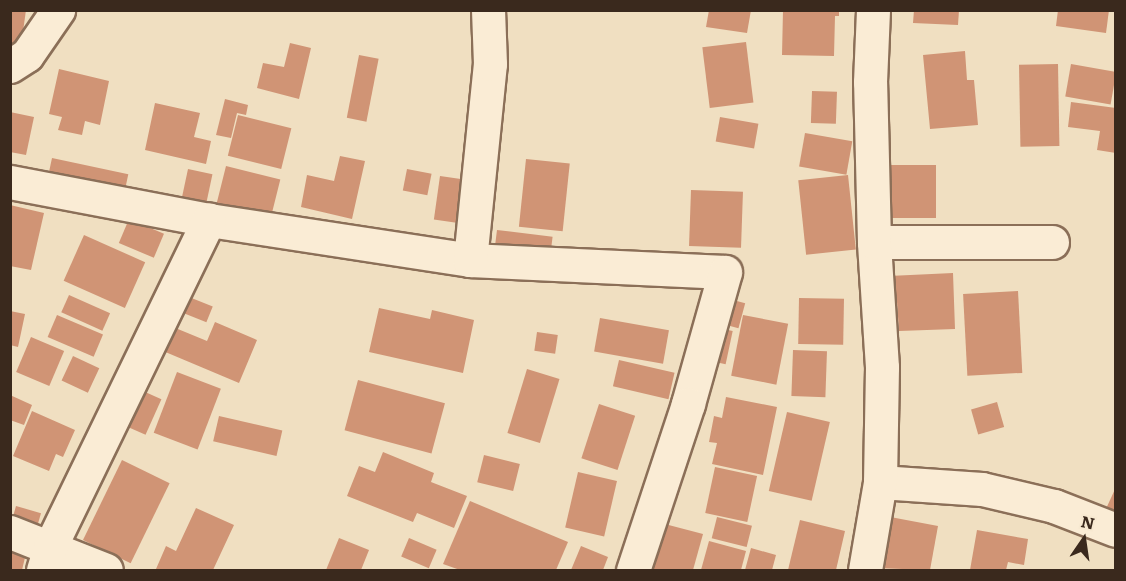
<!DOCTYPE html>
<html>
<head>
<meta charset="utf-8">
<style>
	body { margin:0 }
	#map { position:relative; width:1126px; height:581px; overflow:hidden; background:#f0dfc1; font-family:Literata,serif }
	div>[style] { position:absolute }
	.building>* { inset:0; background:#d09475; transform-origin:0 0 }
	.roads { filter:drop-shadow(2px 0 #8b6f58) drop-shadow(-2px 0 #8b6f58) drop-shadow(0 2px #8b6f58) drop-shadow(0 -2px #8b6f58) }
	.minor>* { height:33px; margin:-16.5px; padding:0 16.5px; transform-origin:16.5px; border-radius:16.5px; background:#faecd5 }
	span { translate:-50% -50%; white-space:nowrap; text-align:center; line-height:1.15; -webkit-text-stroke:6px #f7e9d1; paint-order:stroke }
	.frame { position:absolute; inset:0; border:12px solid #3a291d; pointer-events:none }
	.north { position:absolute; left:1054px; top:509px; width:60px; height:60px; -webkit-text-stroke:4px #f7e9d1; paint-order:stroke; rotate:13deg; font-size:16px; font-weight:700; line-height:24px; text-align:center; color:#3a291d }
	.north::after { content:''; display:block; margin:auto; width:21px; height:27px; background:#3a291d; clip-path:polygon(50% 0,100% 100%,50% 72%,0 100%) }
</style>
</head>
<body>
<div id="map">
	<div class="building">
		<i style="clip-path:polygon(10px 10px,26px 10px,20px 53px,10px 51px)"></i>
		<i style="clip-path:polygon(709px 10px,751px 10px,747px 33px,706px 27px)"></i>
		<i style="clip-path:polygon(783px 10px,839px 10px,839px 16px,835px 16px,834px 56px,782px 55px)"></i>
		<i style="clip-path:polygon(914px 10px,959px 10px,958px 25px,913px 23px)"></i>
		<i style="clip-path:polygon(1058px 10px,1109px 10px,1106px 33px,1056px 26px)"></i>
		<i style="left:746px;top:42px;width:61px;height:44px;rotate:83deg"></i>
		<i style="clip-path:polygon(290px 43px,311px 48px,299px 99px,257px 88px,263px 63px,284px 67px)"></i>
		<i style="clip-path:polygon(965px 51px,967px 80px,974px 80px,978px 125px,930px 129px,923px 55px)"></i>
		<i style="left:359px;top:55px;width:20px;height:64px;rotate:11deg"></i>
		<i style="left:1058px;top:64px;width:82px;height:39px;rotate:89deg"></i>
		<i style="left:1071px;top:64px;width:46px;height:33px;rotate:10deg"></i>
		<i style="clip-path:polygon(59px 69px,109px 81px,100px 125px,85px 121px,82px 135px,58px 130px,62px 117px,49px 114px)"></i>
		<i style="left:812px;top:91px;width:25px;height:32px;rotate:2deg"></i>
		<i style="clip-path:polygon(225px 99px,248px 105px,246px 115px,237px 113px,231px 138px,216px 135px)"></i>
		<i style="clip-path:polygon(1071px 102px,1116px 108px,1116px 153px,1097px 150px,1100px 131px,1068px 127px)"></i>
		<i style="clip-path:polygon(155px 103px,200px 113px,194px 137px,211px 141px,206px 164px,145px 150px)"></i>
		<i style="clip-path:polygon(10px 112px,34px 117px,26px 155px,10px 152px)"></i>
		<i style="left:238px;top:115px;width:55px;height:42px;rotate:14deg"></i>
		<i style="left:720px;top:117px;width:39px;height:25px;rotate:10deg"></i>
		<i style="left:805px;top:133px;width:48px;height:34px;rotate:10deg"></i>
		<i style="clip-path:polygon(340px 156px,365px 161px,352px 219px,301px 207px,307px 175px,334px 181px)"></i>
		<i style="left:52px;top:158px;width:78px;height:19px;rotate:12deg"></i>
		<i style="left:526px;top:159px;width:44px;height:68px;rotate:6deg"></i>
		<i style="left:887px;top:165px;width:49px;height:53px"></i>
		<i style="left:226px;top:166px;width:56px;height:40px;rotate:14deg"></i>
		<i style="left:188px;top:169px;width:25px;height:33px;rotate:12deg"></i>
		<i style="left:407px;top:169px;width:25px;height:22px;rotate:11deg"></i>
		<i style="left:848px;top:175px;width:75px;height:50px;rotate:84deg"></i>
		<i style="left:440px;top:176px;width:28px;height:44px;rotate:8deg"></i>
		<i style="left:691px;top:190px;width:52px;height:56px;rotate:2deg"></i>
		<i style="clip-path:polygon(10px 205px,44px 213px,31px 270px,10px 266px)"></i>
		<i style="left:129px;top:219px;width:38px;height:26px;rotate:23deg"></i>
		<i style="left:497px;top:230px;width:56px;height:19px;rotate:7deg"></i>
		<i style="left:84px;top:235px;width:67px;height:50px;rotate:24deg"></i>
		<i style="clip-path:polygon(953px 273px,955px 329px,899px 331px,897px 302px,890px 302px,889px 276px)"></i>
		<i style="left:1018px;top:291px;width:82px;height:55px;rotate:87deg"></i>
		<i style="left:69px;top:295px;width:45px;height:19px;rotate:24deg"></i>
		<i style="left:184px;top:295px;width:31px;height:17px;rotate:22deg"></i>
		<i style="left:722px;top:297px;width:24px;height:26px;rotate:15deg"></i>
		<i style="left:799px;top:298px;width:45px;height:46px;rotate:1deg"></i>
		<i style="clip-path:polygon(379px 308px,430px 319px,432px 310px,474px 320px,463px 373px,369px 352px)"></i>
		<i style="clip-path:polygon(10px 311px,25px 314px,18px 347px,10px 345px)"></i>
		<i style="left:57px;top:315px;width:50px;height:24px;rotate:23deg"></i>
		<i style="left:743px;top:315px;width:46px;height:62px;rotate:11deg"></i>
		<i style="left:600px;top:318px;width:70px;height:34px;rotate:10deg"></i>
		<i style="clip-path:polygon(215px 322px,257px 340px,239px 383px,163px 351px,173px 327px,207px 341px)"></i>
		<i style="left:719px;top:328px;width:14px;height:34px;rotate:12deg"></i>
		<i style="left:537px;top:332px;width:21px;height:19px;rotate:8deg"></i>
		<i style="left:31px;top:337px;width:36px;height:38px;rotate:23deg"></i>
		<i style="left:793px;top:350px;width:34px;height:46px;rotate:2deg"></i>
		<i style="left:73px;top:356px;width:29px;height:27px;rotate:25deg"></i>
		<i style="left:619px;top:360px;width:57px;height:27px;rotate:13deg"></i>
		<i style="left:527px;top:369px;width:34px;height:67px;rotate:17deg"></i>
		<i style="left:177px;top:372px;width:47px;height:65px;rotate:21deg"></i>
		<i style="left:358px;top:380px;width:90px;height:52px;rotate:15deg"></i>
		<i style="left:134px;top:387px;width:30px;height:39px;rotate:24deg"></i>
		<i style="clip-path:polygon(10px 395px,32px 405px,24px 425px,10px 420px)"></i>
		<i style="clip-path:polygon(726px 397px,777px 407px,763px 475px,712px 464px,717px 443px,709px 442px,714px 416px,722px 418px)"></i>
		<i style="left:997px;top:402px;width:26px;height:27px;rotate:74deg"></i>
		<i style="left:599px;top:404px;width:38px;height:57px;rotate:18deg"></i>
		<i style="clip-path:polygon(32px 411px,75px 430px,63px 457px,56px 454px,49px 471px,13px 456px)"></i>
		<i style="left:787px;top:412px;width:44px;height:81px;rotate:13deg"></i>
		<i style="left:219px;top:416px;width:65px;height:26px;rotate:13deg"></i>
		<i style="clip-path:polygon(383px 452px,434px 473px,431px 482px,467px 496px,454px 528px,417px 513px,413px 522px,347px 496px,359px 466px,375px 472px)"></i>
		<i style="left:484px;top:455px;width:37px;height:28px;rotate:14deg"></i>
		<i style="left:122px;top:460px;width:53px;height:89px;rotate:26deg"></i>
		<i style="left:715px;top:467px;width:43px;height:47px;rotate:12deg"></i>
		<i style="left:578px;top:472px;width:40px;height:57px;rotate:13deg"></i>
		<i style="clip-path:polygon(1116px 487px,1116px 516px,1105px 511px)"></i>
		<i style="clip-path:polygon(470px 501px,568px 542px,556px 570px,460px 570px,443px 564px)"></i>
		<i style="left:16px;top:506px;width:26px;height:21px;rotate:16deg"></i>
		<i style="clip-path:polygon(196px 508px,234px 525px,213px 570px,156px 569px,166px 546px,176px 551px)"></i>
		<i style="clip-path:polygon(885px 516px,938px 526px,930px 570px,875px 568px)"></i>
		<i style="left:717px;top:517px;width:36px;height:22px;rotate:14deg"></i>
		<i style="clip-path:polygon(800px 520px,845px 531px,836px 570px,788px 570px)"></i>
		<i style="clip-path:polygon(661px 523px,703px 534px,693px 570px,649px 570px)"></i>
		<i style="clip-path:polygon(977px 530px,1028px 539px,1024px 565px,1008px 562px,1006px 570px,970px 570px)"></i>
		<i style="clip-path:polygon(10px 536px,29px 541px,22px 570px,10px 570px)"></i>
		<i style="clip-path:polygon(339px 538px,369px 550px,361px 570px,326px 570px)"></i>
		<i style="left:409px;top:538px;width:30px;height:20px;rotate:23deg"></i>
		<i style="clip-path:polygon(709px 541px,746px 551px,741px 570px,701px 570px)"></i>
		<i style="clip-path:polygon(581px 546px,608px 557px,603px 570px,571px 570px)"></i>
		<i style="clip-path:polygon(751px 548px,776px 555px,772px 570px,745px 570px)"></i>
	</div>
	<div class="roads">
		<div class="minor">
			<i style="left:10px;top:66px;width:20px;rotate:-33deg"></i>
			<i style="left:27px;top:55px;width:55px;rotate:-55.4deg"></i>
			<i style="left:10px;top:182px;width:203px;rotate:10.8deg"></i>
			<i style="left:209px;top:220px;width:264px;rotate:8.7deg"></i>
			<i style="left:470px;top:260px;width:255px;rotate:2.7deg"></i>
			<i style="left:725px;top:272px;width:137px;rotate:105.7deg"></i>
			<i style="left:688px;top:404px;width:175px;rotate:108.3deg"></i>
			<i style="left:874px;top:242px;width:178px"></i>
			<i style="left:470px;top:260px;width:197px;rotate:-84.2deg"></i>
			<i style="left:490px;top:64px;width:54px;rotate:-92.1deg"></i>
			<i style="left:880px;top:482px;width:102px;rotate:3.9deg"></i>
			<i style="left:982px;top:489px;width:74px;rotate:13.3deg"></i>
			<i style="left:1054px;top:506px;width:66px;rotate:21.2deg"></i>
			<i style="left:10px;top:532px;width:103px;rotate:21.6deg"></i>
			<i style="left:43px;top:570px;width:24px;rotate:-73deg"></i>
			<i style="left:50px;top:547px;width:364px;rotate:-64.1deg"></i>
			<i style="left:865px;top:570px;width:89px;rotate:-80.3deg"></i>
			<i style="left:880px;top:482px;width:115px;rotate:-89deg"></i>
			<i style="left:882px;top:367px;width:125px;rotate:-93.7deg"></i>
			<i style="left:874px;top:242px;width:160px;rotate:-91.4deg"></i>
			<i style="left:870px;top:82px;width:72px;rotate:-87.6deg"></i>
		</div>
	</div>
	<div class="frame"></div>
	<div class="north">N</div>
</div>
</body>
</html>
